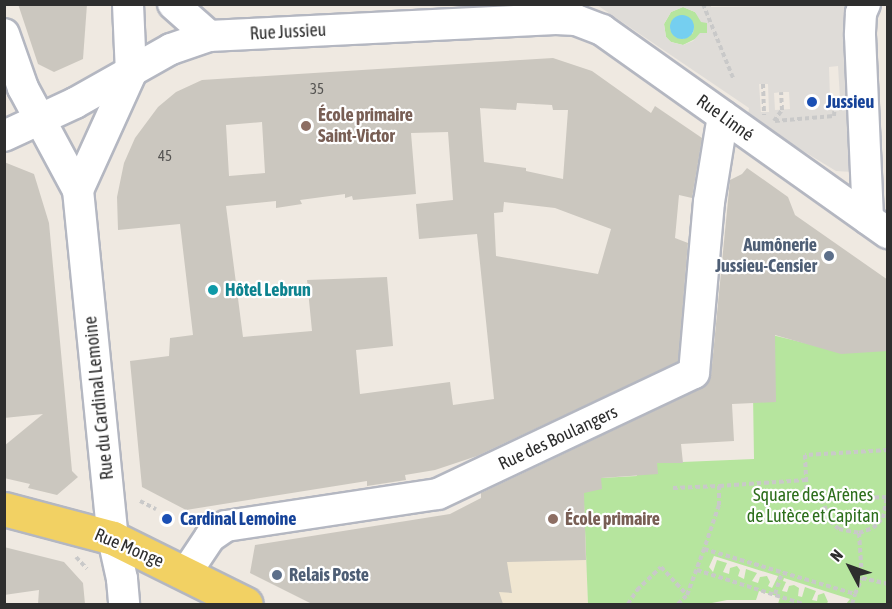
<!DOCTYPE html>
<html>
<head>
<meta charset="utf-8">
<style>
	body { margin:0 }
	#map { position:relative; width:892px; height:609px; overflow:hidden; background:#efe9e1; font-family:"Asap Condensed",sans-serif }
	div>[style] { position:absolute }
	.education>* { inset:0; background:#f0e6d1 }
	.green>* { inset:0; background:#b6e59e }
	.plaza>* { inset:0; background:#dfdcd8 }
	.water>* { inset:0; background:#75cff0 }
	.round { border-radius:50% }
	.building>* { inset:0; background:#cbc7bf }
	.path>* { height:4px; margin-top:-2px; transform-origin:0; background:repeating-linear-gradient(90deg,#c9c9c9 0 4.5px,transparent 0 7.5px) }
	.roads { filter:drop-shadow(2px 0 #b4b7c1) drop-shadow(-2px 0 #b4b7c1) drop-shadow(0 2px #b4b7c1) drop-shadow(0 -2px #b4b7c1) }
	.minor>* { height:30px; margin:-15px; padding:0 15px; transform-origin:15px; border-radius:15px; background:#fff }
	.major>* { height:33px; margin:-16.5px; padding:0 16.5px; transform-origin:16.5px; border-radius:16.5px; background:#f2d163 }
	.dots>* { width:16px; height:16px; translate:-50% -50%; box-sizing:border-box; border:3px solid #fff; border-radius:50% }
	span { translate:-50% -50%; white-space:nowrap; text-align:center; line-height:1.15; -webkit-text-stroke:4.5px #fff; paint-order:stroke }
	.number-label { font-size:15px; color:#555452 }
	.number-label span { -webkit-text-stroke-width:0 }
	.street-label { font-size:18px; color:#2e2e2e }
	.transit-label { font-size:18px; color:#164399; font-weight:700 }
	.left { translate:0 -50%; text-align:left }
	.education-label { font-size:18px; color:#785e54; font-weight:700 }
	.service-label { font-size:18px; color:#4e5e75; font-weight:700 }
	.right { translate:-100% -50%; text-align:right }
	.culture-label { font-size:18px; color:#0d838f; font-weight:700 }
	.park-label { font-size:18px; color:#2c6e1b }
	.frame { position:absolute; inset:0; border:6px solid #2e2e2e; pointer-events:none }
	.north { position:absolute; left:820px; top:537px; width:60px; height:60px; -webkit-text-stroke:4px #fff; paint-order:stroke; rotate:311deg; font-size:16px; font-weight:700; line-height:24px; text-align:center; color:#2e2e2e }
	.north::after { content:''; display:block; margin:auto; width:21px; height:27px; background:#2e2e2e; clip-path:polygon(50% 0,100% 100%,50% 72%,0 100%) }
</style>
</head>
<body>
<div id="map">
	<div class="education">
		<i style="clip-path:polygon(582px 445px,588px 604px,483px 604px,489px 591px,521px 477px)"></i>
	</div>
	<div class="green">
		<i style="clip-path:polygon(evenodd,683px 7px,695px 12px,707px 23px,707px 33px,683px 45px,671px 42px,666px 37px,664px 24px,671px 12px,683px 7px,694px 25px,693px 33px,683px 39px,676px 37px,671px 31px,670px 27px,694px 25px)"></i>
		<i style="clip-path:polygon(evenodd,752px 330px,817px 346px,887px 351px,887px 604px,846px 604px,850px 599px,784px 578px,783px 581px,786px 582px,782px 591px,787px 592px,789px 586px,794px 585px,799px 588px,798px 596px,802px 597px,805px 587px,816px 591px,812px 600px,817px 601px,818px 595px,824px 593px,828px 602px,826px 604px,778px 604px,780px 597px,759px 591px,756px 600px,727px 600px,707px 604px,588px 604px,583px 479px,637px 476px,635px 464px,754px 459px,752px 330px,714px 556px,778px 576px,772px 588px,768px 586px,770px 582px,767px 576px,760px 577px,758px 583px,752px 581px,757px 573px,746px 569px,744px 579px,738px 576px,740px 570px,737px 566px,730px 568px,729px 574px,723px 572px,727px 563px,717px 560px,713px 572px,709px 567px,714px 556px)"></i>
	</div>
	<div class="plaza">
		<i style="clip-path:polygon(evenodd,711px 4px,711px 7px,860px 5px,852px 172px,836px 171px,767px 129px,748px 115px,749px 108px,597px 5px,711px 4px,683px 7px,695px 12px,701px 22px,707px 23px,707px 33px,700px 33px,693px 41px,683px 45px,671px 42px,666px 37px,664px 24px,671px 12px,683px 7px,711px 4px,838px 66px,840px 98px,830px 98px,829px 67px,838px 66px,711px 4px,759px 84px,768px 84px,769px 112px,761px 112px,759px 84px,711px 4px,781px 92px,789px 92px,790px 109px,775px 110px,774px 93px,781px 92px)"></i>
	</div>
	<div class="water">
		<i class="round" style="left:670px;top:15px;width:24px;height:24px"></i>
	</div>
	<div class="building">
		<i style="clip-path:polygon(18px 4px,87px 4px,83px 59px,54px 72px,38px 64px)"></i>
		<i style="clip-path:polygon(evenodd,553px 58px,592px 71px,651px 113px,655px 106px,702px 138px,692px 198px,679px 195px,675px 238px,688px 243px,678px 362px,477px 456px,435px 470px,405px 475px,406px 480px,367px 486px,367px 481px,186px 510px,142px 487px,130px 361px,169px 356px,170px 338px,193px 335px,180px 224px,118px 230px,117px 197px,124px 163px,135px 138px,158px 107px,176px 92px,202px 80px,553px 58px,517px 103px,552px 105px,553px 110px,568px 110px,563px 179px,526px 171px,526px 168px,484px 162px,480px 108px,516px 110px,517px 103px,553px 58px,262px 122px,265px 173px,229px 176px,226px 125px,262px 122px,553px 58px,448px 132px,453px 200px,416px 204px,419px 239px,477px 234px,494px 399px,453px 405px,450px 382px,360px 394px,356px 350px,393px 346px,387px 277px,307px 280px,312px 331px,243px 337px,226px 206px,276px 201px,276px 208px,302px 204px,300px 200px,345px 194px,345px 198px,352px 196px,353px 200px,416px 194px,411px 133px,448px 132px,553px 58px,504px 202px,555px 208px,611px 229px,598px 274px,496px 256px,494px 213px,503px 212px,504px 202px)"></i>
		<i style="clip-path:polygon(4px 162px,34px 174px,49px 223px,72px 471px,78px 477px,57px 495px,28px 488px,30px 484px,4px 478px,4px 446px,43px 414px,4px 418px)"></i>
		<i style="clip-path:polygon(747px 168px,788px 197px,795px 215px,888px 280px,888px 351px,841px 354px,775px 335px,776px 402px,732px 404px,734px 441px,681px 444px,683px 463px,657px 463px,658px 474px,601px 478px,602px 489px,584px 493px,586px 560px,507px 562px,512px 593px,499px 592px,503px 604px,312px 604px,250px 573px,255px 545px,450px 514px,481px 498px,481px 493px,702px 388px,708px 382px,711px 375px,730px 180px,742px 174px)"></i>
		<i style="clip-path:polygon(4px 547px,64px 562px,83px 583px,85px 604px,38px 604px,39px 590px,4px 595px)"></i>
	</div>
	<div class="path">
		<i style="left:703px;top:4px;width:80px;rotate:67.9deg"></i>
		<i style="left:763px;top:84px;width:31px;rotate:88deg"></i>
		<i style="left:774px;top:121px;width:14px;rotate:-54deg"></i>
		<i style="left:782px;top:110px;width:18px;rotate:-93deg"></i>
		<i style="left:775px;top:121px;width:59px;rotate:-4.8deg"></i>
		<i style="left:834px;top:116px;width:14px;rotate:-86deg"></i>
		<i style="left:888px;top:450px;width:83px;rotate:176.6deg"></i>
		<i style="left:805px;top:455px;width:45px;rotate:87.5deg"></i>
		<i style="left:807px;top:500px;width:81px;rotate:-2.1deg"></i>
		<i style="left:806px;top:480px;width:87px;rotate:176.1deg"></i>
		<i style="left:719px;top:486px;width:19px;rotate:90deg"></i>
		<i style="left:719px;top:505px;width:46px;rotate:108.8deg"></i>
		<i style="left:704px;top:549px;width:158px;rotate:16.6deg"></i>
		<i style="left:855px;top:594px;width:17px;rotate:-66deg"></i>
		<i style="left:673px;top:488px;width:46px;rotate:-2.5deg"></i>
		<i style="left:822px;top:499px;width:23px;rotate:70deg"></i>
		<i style="left:830px;top:521px;width:12px;rotate:42deg"></i>
		<i style="left:839px;top:529px;width:20px;rotate:11deg"></i>
		<i style="left:859px;top:533px;width:15px;rotate:-20deg"></i>
		<i style="left:873px;top:528px;width:14px;rotate:-45deg"></i>
		<i style="left:883px;top:518px;width:21px;rotate:-79deg"></i>
		<i style="left:140px;top:501px;width:18px;rotate:27deg"></i>
		<i style="left:859px;top:533px;width:45px;rotate:86.2deg"></i>
		<i style="left:862px;top:578px;width:27px;rotate:13deg"></i>
		<i style="left:76px;top:557px;width:16px;rotate:47deg"></i>
		<i style="left:697px;top:570px;width:111px;rotate:17.8deg"></i>
		<i style="left:775px;top:594px;width:23px;rotate:-72deg"></i>
		<i style="left:628px;top:604px;width:17px;rotate:-57deg"></i>
		<i style="left:637px;top:590px;width:33px;rotate:-44deg"></i>
		<i style="left:661px;top:567px;width:38px;rotate:47deg"></i>
		<i style="left:678px;top:604px;width:13px;rotate:-45deg"></i>
		<i style="left:687px;top:595px;width:49px;rotate:-69.7deg"></i>
		<i style="left:852px;top:604px;width:10px;rotate:-73deg"></i>
	</div>
	<div class="roads">
		<div class="minor">
			<i style="left:173px;top:4px;width:48px;rotate:41.6deg"></i>
			<i style="left:865px;top:4px;width:10px;rotate:114deg"></i>
			<i style="left:861px;top:13px;width:22px;rotate:93deg"></i>
			<i style="left:860px;top:35px;width:184px;rotate:87.5deg"></i>
			<i style="left:4px;top:34px;width:57px;rotate:70.6deg"></i>
			<i style="left:23px;top:88px;width:116px;rotate:61.7deg"></i>
			<i style="left:78px;top:190px;width:350px;rotate:84.3deg"></i>
			<i style="left:113px;top:538px;width:42px;rotate:77.6deg"></i>
			<i style="left:122px;top:579px;width:25px;rotate:85deg"></i>
			<i style="left:4px;top:136px;width:78px;rotate:-24.9deg"></i>
			<i style="left:75px;top:103px;width:110px;rotate:-29.4deg"></i>
			<i style="left:171px;top:49px;width:40px;rotate:-18.9deg"></i>
			<i style="left:209px;top:36px;width:347px;rotate:-2.8deg"></i>
			<i style="left:556px;top:19px;width:20px;rotate:3deg"></i>
			<i style="left:576px;top:20px;width:28px;rotate:21deg"></i>
			<i style="left:602px;top:30px;width:351px;rotate:35.4deg"></i>
			<i style="left:78px;top:190px;width:128px;rotate:-65.6deg"></i>
			<i style="left:131px;top:73px;width:69px;rotate:-92.5deg"></i>
			<i style="left:186px;top:573px;width:43px;rotate:-56.3deg"></i>
			<i style="left:210px;top:537px;width:19px;rotate:-35deg"></i>
			<i style="left:226px;top:526px;width:214px;rotate:-8.6deg"></i>
			<i style="left:438px;top:494px;width:283px;rotate:-25.3deg"></i>
			<i style="left:694px;top:373px;width:172px;rotate:-85deg"></i>
			<i style="left:709px;top:202px;width:87px;rotate:-80.8deg"></i>
		</div>
		<div class="major">
			<i style="left:4px;top:509px;width:113px;rotate:14.9deg"></i>
			<i style="left:113px;top:538px;width:148px;rotate:26.4deg"></i>
		</div>
	</div>
	<div class="dots">
		<i style="left:812px;top:102px;background:#1a4fb4"></i>
		<i style="left:306px;top:126px;background:#8d6e63"></i>
		<i style="left:829px;top:256px;background:#5c6f8a"></i>
		<i style="left:213px;top:290px;background:#0f9aa8"></i>
		<i style="left:167px;top:519px;background:#1a4fb4"></i>
		<i style="left:553px;top:519px;background:#8d6e63"></i>
		<i style="left:277px;top:575px;background:#5c6f8a"></i>
	</div>
	<div class="number-label">
		<span style="left:317px;top:89px">35</span>
		<span style="left:165px;top:156px">45</span>
	</div>
	<div class="street-label">
		<span style="left:288px;top:32px;rotate:-3deg">Rue Jussieu</span>
		<span style="left:725px;top:118px;rotate:36deg">Rue Linné</span>
		<span style="left:99px;top:398px;rotate:-96deg">Rue du Cardinal Lemoine</span>
		<span style="left:558px;top:438px;rotate:-25deg">Rue des Boulangers</span>
		<span style="left:129px;top:548px;rotate:23deg">Rue Monge</span>
	</div>
	<div class="transit-label">
		<span class="left" style="left:826px;top:102px">Jussieu</span>
		<span class="left" style="left:180px;top:519px">Cardinal Lemoine</span>
	</div>
	<div class="education-label">
		<span class="left" style="left:318px;top:126px">École primaire<br>Saint-Victor</span>
		<span class="left" style="left:565px;top:519px">École primaire</span>
	</div>
	<div class="service-label">
		<span class="right" style="left:817px;top:256px">Aumônerie<br>Jussieu-Censier</span>
		<span class="left" style="left:289px;top:575px">Relais Poste</span>
	</div>
	<div class="culture-label">
		<span class="left" style="left:225px;top:290px">Hôtel Lebrun</span>
	</div>
	<div class="park-label">
		<span style="left:813px;top:506px">Square des Arènes<br>de Lutèce et Capitan</span>
	</div>
	<div class="frame"></div>
	<div class="north">N</div>
</div>
</body>
</html>
